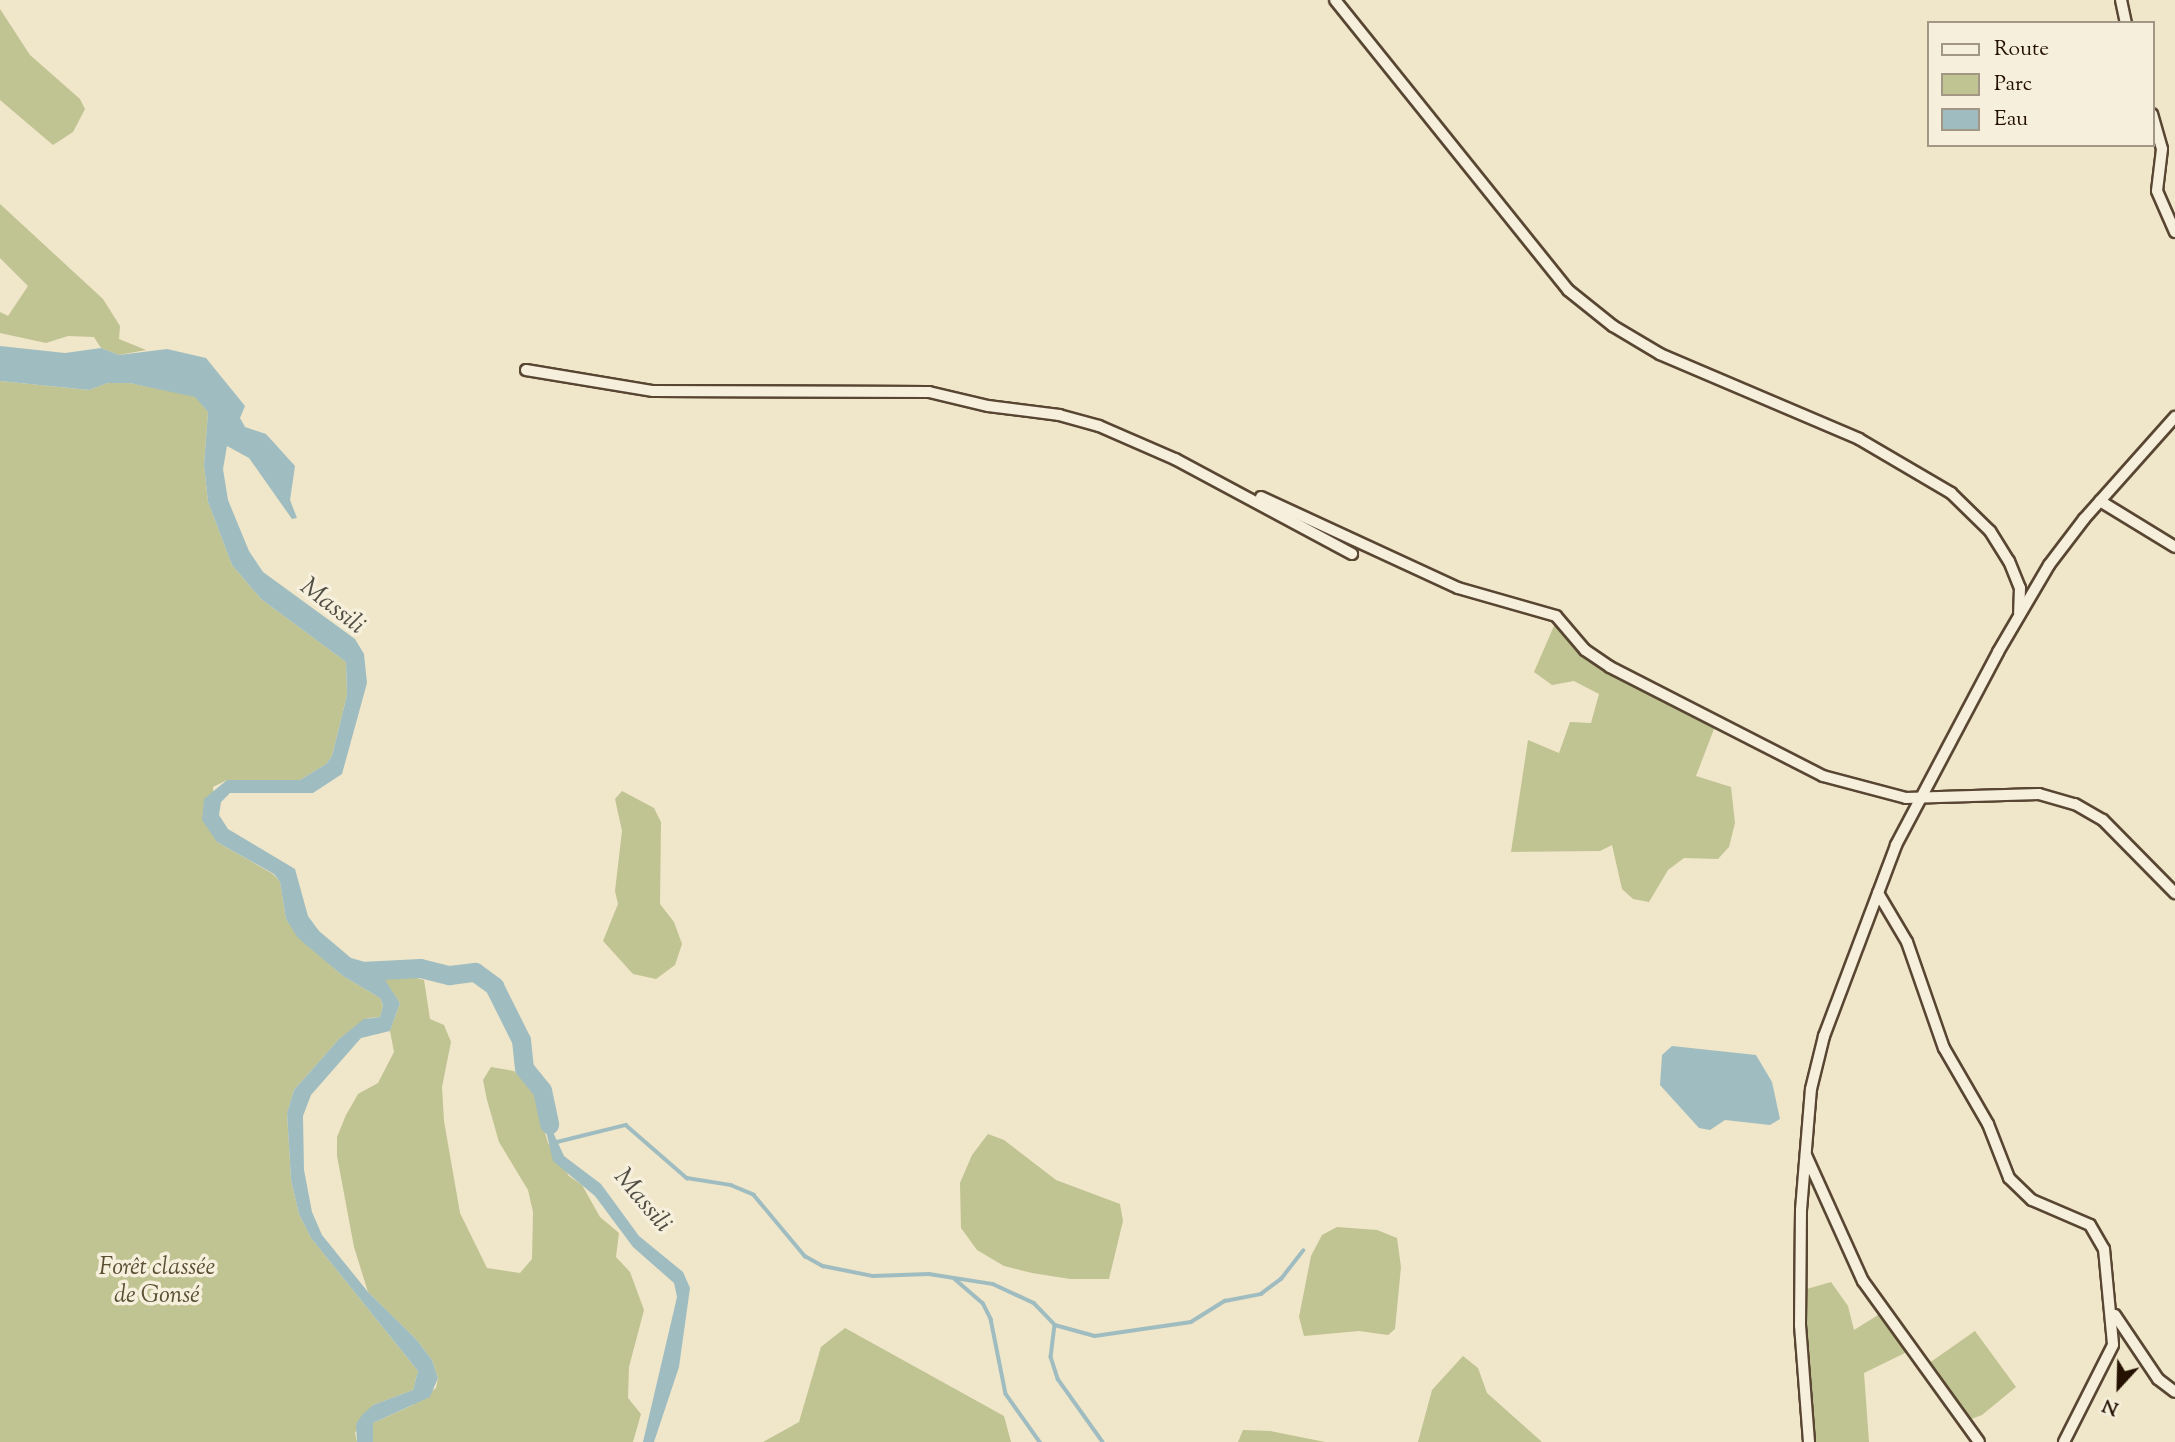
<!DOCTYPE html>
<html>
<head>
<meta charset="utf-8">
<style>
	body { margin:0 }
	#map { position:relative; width:2175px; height:1442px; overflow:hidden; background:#f0e6c9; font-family:"Sorts Mill Goudy",serif }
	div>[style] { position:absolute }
	.green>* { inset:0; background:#c0c392 }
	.water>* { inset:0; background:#9fbdc1 }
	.stream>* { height:3.5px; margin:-1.75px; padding:0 1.75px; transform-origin:1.75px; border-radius:1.75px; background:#9fbdc1 }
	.river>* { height:19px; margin:-9.5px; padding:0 9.5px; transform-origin:9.5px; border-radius:9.5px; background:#9fbdc1 }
	.roads { filter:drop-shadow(2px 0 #584632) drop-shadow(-2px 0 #584632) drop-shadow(0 2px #584632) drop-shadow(0 -2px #584632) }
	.minor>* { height:10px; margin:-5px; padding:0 5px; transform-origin:5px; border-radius:5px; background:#f5efdc }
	span { translate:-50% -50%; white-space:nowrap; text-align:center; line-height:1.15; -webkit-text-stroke:7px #f5efdc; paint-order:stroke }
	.park-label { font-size:24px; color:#5b4f33; font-style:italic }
	.water-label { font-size:26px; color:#504d44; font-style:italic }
	.legend { position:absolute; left:1927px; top:21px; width:228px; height:126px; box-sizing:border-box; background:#f5efdc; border:2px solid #a29684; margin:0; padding:9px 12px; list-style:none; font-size:21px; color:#251100 }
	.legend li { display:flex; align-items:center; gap:14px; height:35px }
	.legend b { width:35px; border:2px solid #a29684 }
	.north { position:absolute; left:2084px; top:1351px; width:70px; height:70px; -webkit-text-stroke:5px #f5efdc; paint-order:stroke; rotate:202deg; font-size:19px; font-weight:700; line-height:28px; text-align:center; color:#251100 }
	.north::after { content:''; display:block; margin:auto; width:24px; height:32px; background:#251100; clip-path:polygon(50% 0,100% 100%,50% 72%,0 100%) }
</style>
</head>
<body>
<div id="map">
	<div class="green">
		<i style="clip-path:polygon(0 9px,30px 55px,80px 99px,85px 109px,73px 132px,53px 145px,0 100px)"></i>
		<i style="clip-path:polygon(0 204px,103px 299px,120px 326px,119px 339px,146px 350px,119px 355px,101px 348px,94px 337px,68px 336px,46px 343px,0 333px,0 312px,8px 316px,28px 286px,0 258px)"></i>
		<i style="clip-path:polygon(0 381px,89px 390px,108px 383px,129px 383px,195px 396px,208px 412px,204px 465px,208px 502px,232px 565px,261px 599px,346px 662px,347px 695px,332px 756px,326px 764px,300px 780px,227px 780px,213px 787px,217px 842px,273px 874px,280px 882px,286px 919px,299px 938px,343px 976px,380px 998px,383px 1007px,380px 1017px,368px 1018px,339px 1039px,294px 1090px,287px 1113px,291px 1180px,299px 1214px,311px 1238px,418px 1371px,413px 1390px,373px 1405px,355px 1433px,357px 1442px,0 1442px)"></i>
		<i style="clip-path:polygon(1557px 619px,1581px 645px,1611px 665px,1719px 716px,1696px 776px,1731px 787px,1735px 823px,1729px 847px,1718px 859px,1684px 858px,1668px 870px,1649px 902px,1633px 899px,1622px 889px,1612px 845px,1600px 851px,1511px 852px,1528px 740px,1559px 753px,1570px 722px,1591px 723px,1599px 694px,1574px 681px,1552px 685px,1534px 672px)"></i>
		<i style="clip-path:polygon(622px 791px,654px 808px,661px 822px,660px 904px,674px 922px,682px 944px,675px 965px,656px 979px,633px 974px,603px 941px,618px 904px,615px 891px,622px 831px,615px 799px)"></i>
		<i style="clip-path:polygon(398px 973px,424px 980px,430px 1019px,444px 1025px,451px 1042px,442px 1087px,444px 1121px,460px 1213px,487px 1268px,520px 1273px,532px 1259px,533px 1212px,528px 1190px,499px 1142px,487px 1100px,483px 1080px,491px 1067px,514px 1071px,532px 1088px,548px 1143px,569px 1176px,582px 1185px,600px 1217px,619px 1233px,616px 1257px,630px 1272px,644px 1310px,629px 1367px,628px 1398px,641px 1414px,633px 1442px,373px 1442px,373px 1423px,413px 1405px,436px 1388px,438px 1378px,432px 1360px,416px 1339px,368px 1292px,354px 1247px,337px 1156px,337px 1137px,346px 1115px,358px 1094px,378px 1083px,394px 1052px,390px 1031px,400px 1003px,384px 980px)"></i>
		<i style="clip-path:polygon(988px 1134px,1004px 1140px,1056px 1180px,1120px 1204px,1123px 1221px,1109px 1279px,1070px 1279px,1032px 1273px,1004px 1266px,977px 1250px,961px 1228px,960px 1183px,972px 1155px)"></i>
		<i style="clip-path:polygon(1337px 1227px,1377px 1230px,1397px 1238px,1401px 1267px,1395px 1329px,1388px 1335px,1359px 1331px,1304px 1336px,1299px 1317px,1311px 1256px,1322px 1235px)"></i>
		<i style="clip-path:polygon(1831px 1282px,1848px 1306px,1854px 1330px,1883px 1312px,1909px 1351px,1864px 1373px,1869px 1442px,1809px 1442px,1800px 1291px)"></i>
		<i style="clip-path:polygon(845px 1328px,1004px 1416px,1011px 1442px,763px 1442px,799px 1422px,821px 1347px)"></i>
		<i style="clip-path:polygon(1975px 1331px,2016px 1387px,1982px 1415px,1963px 1422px,1922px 1368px)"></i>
		<i style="clip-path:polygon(1463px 1356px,1478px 1368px,1487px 1393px,1542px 1442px,1418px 1442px,1432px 1390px)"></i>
		<i style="clip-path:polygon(1243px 1430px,1270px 1431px,1325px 1442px,1238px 1442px)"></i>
	</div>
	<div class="water">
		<i style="clip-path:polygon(0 346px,65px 353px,101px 348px,119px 355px,167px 349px,206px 358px,245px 406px,240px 418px,245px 427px,266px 434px,295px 466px,290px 500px,297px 518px,292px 519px,249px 458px,227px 446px,223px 469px,228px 500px,249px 551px,263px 572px,355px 639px,364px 654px,367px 683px,342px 774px,313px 793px,230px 793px,221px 802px,219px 815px,228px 829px,295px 869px,308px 916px,319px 931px,351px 958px,386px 968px,385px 980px,400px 1003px,390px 1031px,361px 1038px,311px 1095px,303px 1116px,304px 1170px,312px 1212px,322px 1235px,368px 1292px,416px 1339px,432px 1360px,438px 1378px,430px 1397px,373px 1423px,373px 1442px,357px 1442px,356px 1424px,362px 1415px,373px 1405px,413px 1390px,418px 1371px,311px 1238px,299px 1214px,291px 1180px,287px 1113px,294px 1090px,339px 1039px,364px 1019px,380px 1017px,383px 1006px,380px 998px,343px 976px,298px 938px,286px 919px,280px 882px,274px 874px,217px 842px,202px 820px,204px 799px,227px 780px,300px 780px,326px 764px,332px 756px,347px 695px,346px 662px,261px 599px,232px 565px,208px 502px,204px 465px,208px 412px,195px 397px,129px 383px,108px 383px,89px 390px,0 381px)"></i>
		<i style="clip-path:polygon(1672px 1046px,1756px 1055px,1772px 1082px,1780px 1119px,1770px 1125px,1725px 1120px,1710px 1130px,1699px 1128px,1660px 1085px,1662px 1055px)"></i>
		<i style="clip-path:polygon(548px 1097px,552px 1130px,564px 1156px,601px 1184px,639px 1236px,683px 1272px,690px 1288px,679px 1367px,654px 1442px,643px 1442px,677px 1297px,674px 1283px,633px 1247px,595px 1196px,553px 1161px,540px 1105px)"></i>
	</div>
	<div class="stream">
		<i style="left:553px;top:1143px;width:75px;rotate:-13.9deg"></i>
		<i style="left:626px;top:1125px;width:81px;rotate:41deg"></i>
		<i style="left:687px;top:1178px;width:45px;rotate:9deg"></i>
		<i style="left:731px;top:1185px;width:25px;rotate:23deg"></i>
		<i style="left:754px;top:1195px;width:80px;rotate:50.1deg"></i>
		<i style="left:805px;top:1256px;width:21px;rotate:29deg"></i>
		<i style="left:823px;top:1266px;width:51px;rotate:11.3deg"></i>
		<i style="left:873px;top:1276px;width:56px;rotate:-2deg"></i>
		<i style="left:929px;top:1274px;width:65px;rotate:8.9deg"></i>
		<i style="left:993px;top:1284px;width:45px;rotate:24.9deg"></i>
		<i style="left:1034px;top:1303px;width:30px;rotate:46deg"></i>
		<i style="left:1055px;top:1325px;width:32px;rotate:97deg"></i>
		<i style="left:1051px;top:1357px;width:23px;rotate:72deg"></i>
		<i style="left:1058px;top:1379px;width:77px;rotate:54.5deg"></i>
		<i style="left:955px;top:1279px;width:37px;rotate:41deg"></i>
		<i style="left:983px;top:1303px;width:18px;rotate:63deg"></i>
		<i style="left:991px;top:1319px;width:76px;rotate:78.7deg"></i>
		<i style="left:1006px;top:1394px;width:59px;rotate:54.7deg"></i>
		<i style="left:1055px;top:1325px;width:41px;rotate:15.4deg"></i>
		<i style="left:1095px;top:1336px;width:97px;rotate:-8.3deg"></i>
		<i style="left:1191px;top:1322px;width:40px;rotate:-32deg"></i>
		<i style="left:1225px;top:1301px;width:37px;rotate:-11deg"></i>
		<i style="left:1261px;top:1294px;width:25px;rotate:-37deg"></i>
		<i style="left:1281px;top:1279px;width:36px;rotate:-52deg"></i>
	</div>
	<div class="river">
		<i style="left:361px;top:971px;width:59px;rotate:-2.9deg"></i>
		<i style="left:420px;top:968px;width:30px;rotate:14deg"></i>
		<i style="left:449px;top:975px;width:26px;rotate:-7deg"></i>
		<i style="left:475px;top:972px;width:24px;rotate:36deg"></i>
		<i style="left:494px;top:986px;width:60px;rotate:63.4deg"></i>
		<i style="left:521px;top:1040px;width:28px;rotate:84deg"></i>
		<i style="left:524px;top:1068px;width:28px;rotate:51deg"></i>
		<i style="left:542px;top:1090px;width:35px;rotate:78deg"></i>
	</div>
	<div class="roads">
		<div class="minor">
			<i style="left:1335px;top:0;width:372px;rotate:51.2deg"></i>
			<i style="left:1568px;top:290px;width:58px;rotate:38.7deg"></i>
			<i style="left:1613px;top:326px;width:55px;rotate:30.8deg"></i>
			<i style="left:1660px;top:354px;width:216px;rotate:23.1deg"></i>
			<i style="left:1859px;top:439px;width:107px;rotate:30.4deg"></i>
			<i style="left:1951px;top:493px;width:54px;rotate:44.3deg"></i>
			<i style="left:1990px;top:531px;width:36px;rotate:58deg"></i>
			<i style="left:2009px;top:561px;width:29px;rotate:68deg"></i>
			<i style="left:2020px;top:588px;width:25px;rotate:92deg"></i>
			<i style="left:2121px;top:0;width:24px;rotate:78deg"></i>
			<i style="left:2152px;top:114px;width:36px;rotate:74deg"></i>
			<i style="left:2162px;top:149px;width:42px;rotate:96.8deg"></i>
			<i style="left:2157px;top:191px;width:45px;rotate:66.3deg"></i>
			<i style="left:526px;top:370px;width:129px;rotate:9.4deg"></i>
			<i style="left:653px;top:391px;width:276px;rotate:0.2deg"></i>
			<i style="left:929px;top:392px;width:61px;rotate:13.3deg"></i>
			<i style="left:988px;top:406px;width:72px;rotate:7.2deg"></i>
			<i style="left:1059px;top:415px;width:41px;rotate:15.4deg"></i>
			<i style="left:1099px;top:426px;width:83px;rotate:23.5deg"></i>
			<i style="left:1175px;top:459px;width:201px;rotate:28.2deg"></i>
			<i style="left:1261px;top:497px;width:217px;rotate:24.8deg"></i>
			<i style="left:1458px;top:588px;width:102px;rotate:15.9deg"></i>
			<i style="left:1556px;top:616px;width:45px;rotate:49.5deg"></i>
			<i style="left:1585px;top:650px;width:30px;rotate:34deg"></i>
			<i style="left:1610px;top:667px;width:239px;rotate:27.1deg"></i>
			<i style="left:1823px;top:776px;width:86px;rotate:14.8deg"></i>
			<i style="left:1906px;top:798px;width:133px;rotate:-1.7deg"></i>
			<i style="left:2039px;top:794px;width:37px;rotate:16deg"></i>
			<i style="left:2075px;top:804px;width:32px;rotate:30deg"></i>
			<i style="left:2103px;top:820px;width:103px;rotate:45.4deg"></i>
			<i style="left:2100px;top:501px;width:88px;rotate:31.5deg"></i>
			<i style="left:1878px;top:893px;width:57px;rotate:59.4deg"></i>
			<i style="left:1907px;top:942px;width:112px;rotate:70.8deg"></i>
			<i style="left:1944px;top:1048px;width:88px;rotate:59.9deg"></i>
			<i style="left:1988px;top:1124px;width:58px;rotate:68.7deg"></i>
			<i style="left:2009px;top:1178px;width:32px;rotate:44deg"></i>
			<i style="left:2032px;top:1200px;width:63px;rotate:23.3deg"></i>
			<i style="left:2090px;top:1225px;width:28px;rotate:60deg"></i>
			<i style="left:2104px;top:1249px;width:96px;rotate:84.6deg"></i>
			<i style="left:2113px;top:1345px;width:109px;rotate:116.8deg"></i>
			<i style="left:1806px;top:1155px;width:138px;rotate:65.7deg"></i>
			<i style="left:1863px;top:1281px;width:198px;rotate:54.2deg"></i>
			<i style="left:2115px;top:1315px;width:77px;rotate:56.1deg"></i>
			<i style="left:2158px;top:1379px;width:21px;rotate:37deg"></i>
			<i style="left:1809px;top:1442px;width:117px;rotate:-94.4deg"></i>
			<i style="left:1800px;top:1325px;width:115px;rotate:-89.5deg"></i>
			<i style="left:1801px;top:1210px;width:121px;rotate:-85.3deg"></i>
			<i style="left:1811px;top:1089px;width:55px;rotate:-76.2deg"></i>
			<i style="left:1824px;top:1036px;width:204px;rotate:-69.3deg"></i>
			<i style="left:1896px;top:845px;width:218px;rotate:-62.1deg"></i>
			<i style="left:1998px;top:652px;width:101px;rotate:-59.6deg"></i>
			<i style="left:2049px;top:565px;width:58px;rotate:-52.7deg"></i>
			<i style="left:2084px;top:519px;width:137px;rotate:-48.3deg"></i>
		</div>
	</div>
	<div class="park-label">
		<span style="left:157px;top:1283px">Forêt classée<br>de Gonsé</span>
	</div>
	<div class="water-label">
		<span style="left:332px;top:607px;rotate:38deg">Massili</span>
		<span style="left:642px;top:1201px;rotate:50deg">Massili</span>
	</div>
	<ul class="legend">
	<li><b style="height:9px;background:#f5efdc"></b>Route</li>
	<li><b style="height:19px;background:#c0c392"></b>Parc</li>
	<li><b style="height:19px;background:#9fbdc1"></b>Eau</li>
	</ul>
	<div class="north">N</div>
</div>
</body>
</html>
